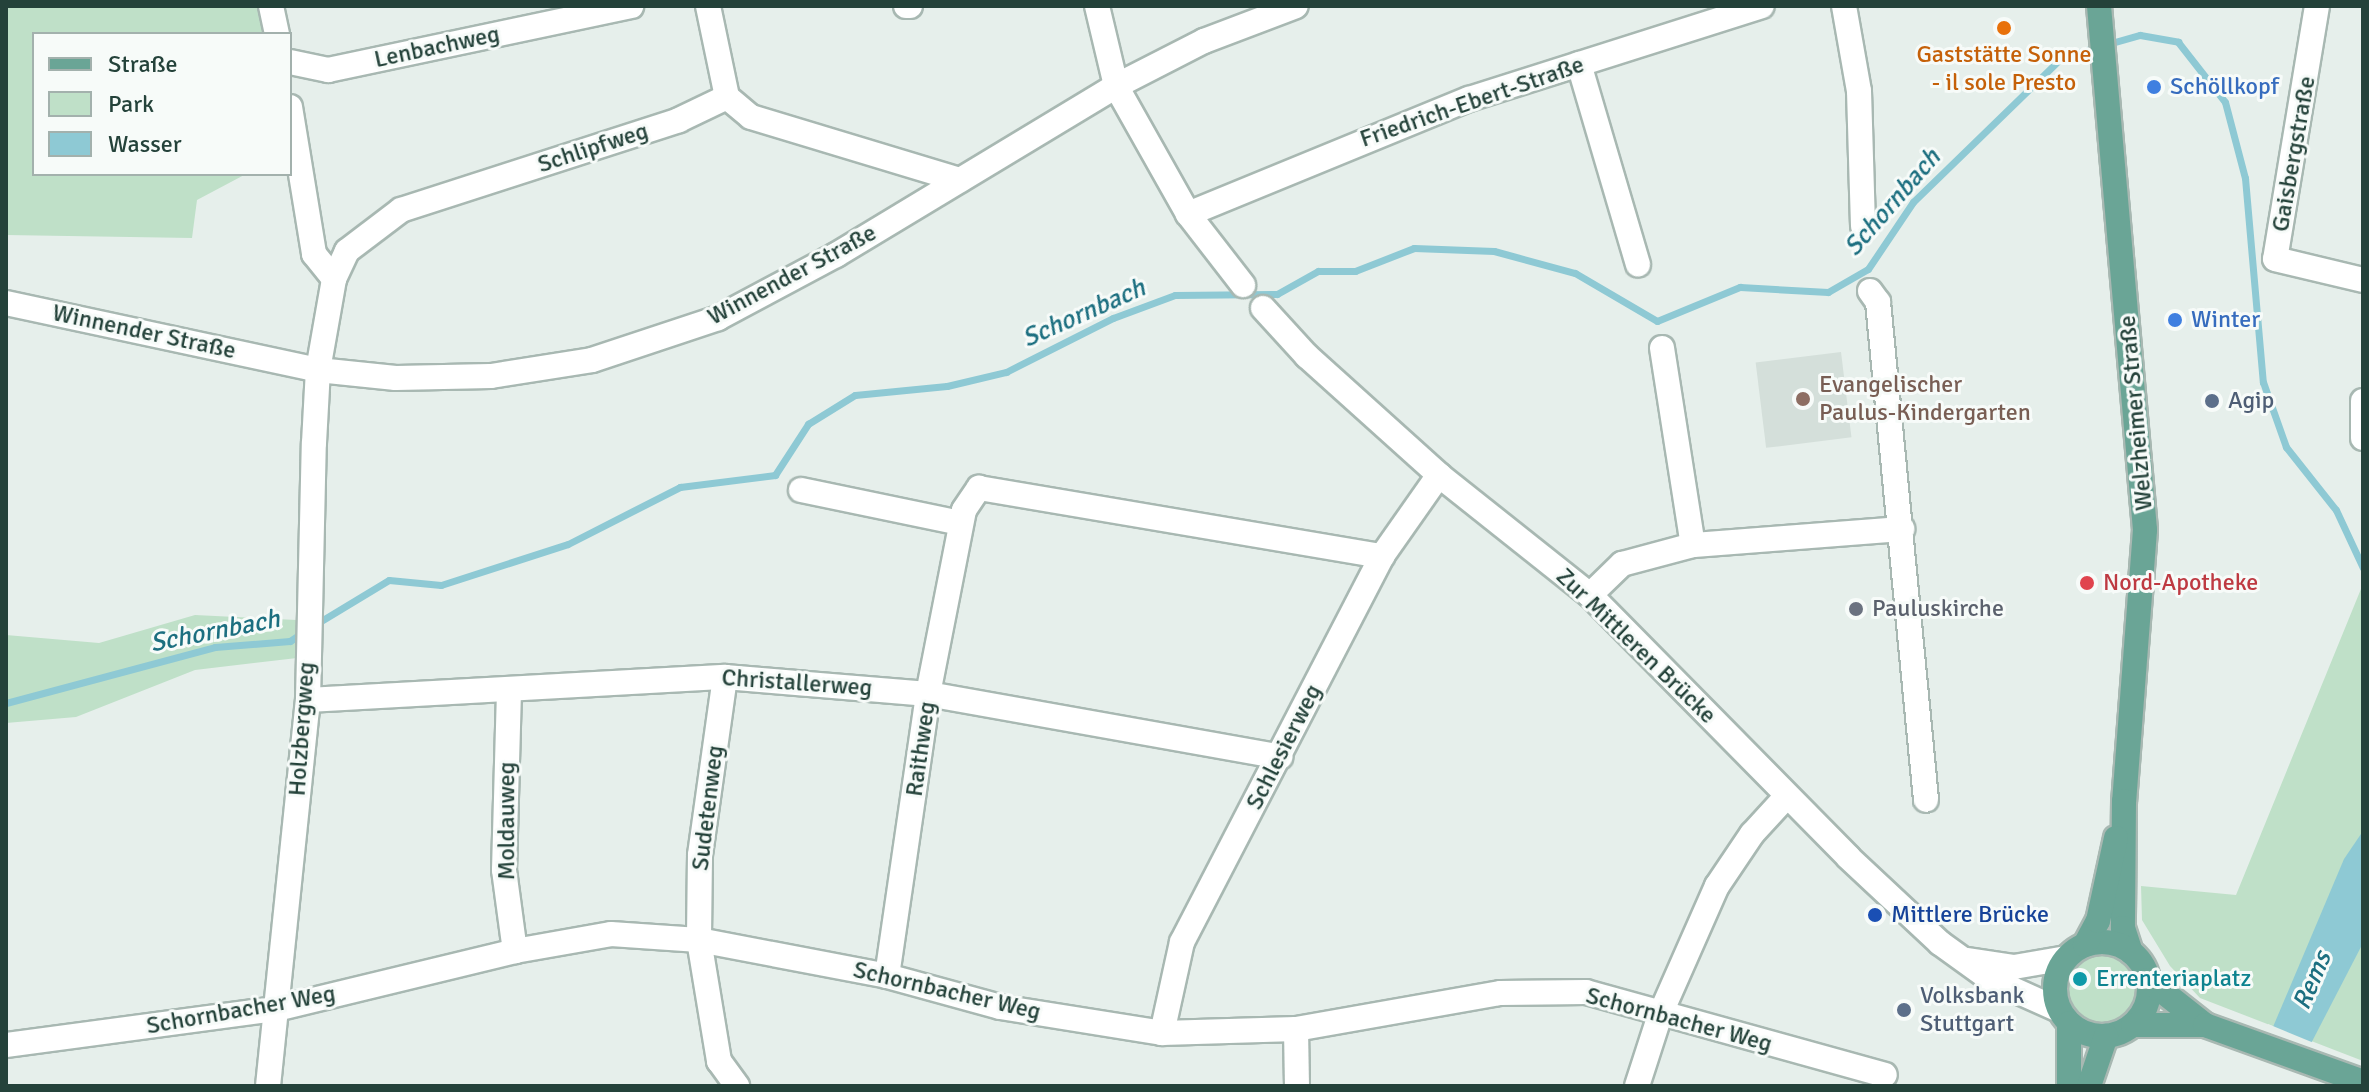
<!DOCTYPE html>
<html>
<head>
<meta charset="utf-8">
<style>
	body { margin:0 }
	#map { position:relative; width:2369px; height:1092px; overflow:hidden; background:#e6efeb; font-family:Signika,sans-serif }
	div>[style] { position:absolute }
	.built>* { inset:0; background:#d4dfda; transform-origin:0 0 }
	.green>* { inset:0; background:#bfe0c8 }
	.round { border-radius:50% }
	.water>* { inset:0; background:#8ec9d4 }
	.pier>* { inset:0; background:#e6efeb }
	.stream>* { height:7px; margin:-3.5px; padding:0 3.5px; transform-origin:3.5px; border-radius:3.5px; background:#8ec9d4 }
	.roads { filter:drop-shadow(2px 0 #a8b8b2) drop-shadow(-2px 0 #a8b8b2) drop-shadow(0 2px #a8b8b2) drop-shadow(0 -2px #a8b8b2) }
	.minor>* { height:24px; margin:-12px; padding:0 12px; transform-origin:12px; border-radius:12px; background:#fff }
	.major>* { height:24px; margin:-12px; padding:0 12px; transform-origin:12px; border-radius:12px; background:#6aa596 }
	.major>.ring { margin:-12px; padding:0; box-sizing:content-box; background:none; border:24px solid #6aa596; border-radius:50% }
	.dots>* { width:22px; height:22px; translate:-50% -50%; box-sizing:border-box; border:4px solid #f7fbf9; border-radius:50% }
	span { translate:-50% -50%; white-space:nowrap; text-align:center; line-height:1.15; -webkit-text-stroke:6px #f7fbf9; paint-order:stroke }
	.street-label { font-size:24px; color:#24423a }
	.food-label { font-size:24px; color:#c56008 }
	.shop-label { font-size:24px; color:#366cbe }
	.left { translate:0 -50%; text-align:left }
	.education-label { font-size:24px; color:#785e54 }
	.service-label { font-size:24px; color:#4e5e75 }
	.health-label { font-size:24px; color:#be3a42 }
	.worship-label { font-size:24px; color:#5b616d }
	.transit-label { font-size:24px; color:#164399 }
	.culture-label { font-size:24px; color:#0d838f }
	.water-label { font-size:26px; color:#1c6f80; font-style:italic }
	.frame { position:absolute; inset:0; border:8px solid #24423a; pointer-events:none }
	.legend { position:absolute; left:32px; top:32px; width:260px; height:144px; box-sizing:border-box; background:#f7fbf9; border:2px solid #a3b1ad; margin:0; padding:10px 14px; list-style:none; font-size:24px; color:#24423a }
	.legend li { display:flex; align-items:center; gap:16px; height:40px }
	.legend b { width:40px; border:2px solid #a3b1ad }
</style>
</head>
<body>
<div id="map">
	<div class="built">
		<i style="left:1841px;top:352px;width:86px;height:86px;rotate:83deg"></i>
	</div>
	<div class="green">
		<i style="clip-path:polygon(6px 6px,261px 6px,267px 34px,34px 34px,34px 174px,246px 174px,197px 200px,192px 238px,6px 235px)"></i>
		<i style="clip-path:polygon(2363px 584px,2363px 1061px,2200px 998px,2170px 966px,2142px 920px,2141px 886px,2236px 895px)"></i>
		<i style="clip-path:polygon(195px 615px,297px 620px,297px 658px,195px 670px,76px 717px,6px 723px,6px 635px,99px 643px)"></i>
		<i class="round" style="left:2066px;top:952px;width:72px;height:72px"></i>
	</div>
	<div class="water">
		<i style="clip-path:polygon(2363px 831px,2363px 943px,2289px 1086px,2248px 1086px,2344px 859px)"></i>
	</div>
	<div class="pier">
		<i style="clip-path:polygon(2268px 1024px,2314px 1043px,2294px 1086px,2244px 1086px)"></i>
	</div>
	<div class="stream">
		<i style="left:316px;top:624px;width:85px;rotate:-31.1deg"></i>
		<i style="left:389px;top:580px;width:52px;rotate:5.5deg"></i>
		<i style="left:441px;top:585px;width:133px;rotate:-17.9deg"></i>
		<i style="left:568px;top:544px;width:126px;rotate:-27deg"></i>
		<i style="left:680px;top:487px;width:96px;rotate:-7.2deg"></i>
		<i style="left:775px;top:475px;width:61px;rotate:-57.1deg"></i>
		<i style="left:808px;top:424px;width:55px;rotate:-31.7deg"></i>
		<i style="left:855px;top:395px;width:92px;rotate:-5.6deg"></i>
		<i style="left:947px;top:386px;width:61px;rotate:-13.3deg"></i>
		<i style="left:1006px;top:372px;width:120px;rotate:-26.8deg"></i>
		<i style="left:1113px;top:318px;width:66px;rotate:-20.4deg"></i>
		<i style="left:1175px;top:295px;width:102px;rotate:-0.6deg"></i>
		<i style="left:1277px;top:294px;width:47px;rotate:-29.3deg"></i>
		<i style="left:1318px;top:271px;width:37px"></i>
		<i style="left:1355px;top:271px;width:63px;rotate:-21.3deg"></i>
		<i style="left:1414px;top:248px;width:80px;rotate:2.1deg"></i>
		<i style="left:1494px;top:251px;width:84px;rotate:15.2deg"></i>
		<i style="left:1575px;top:273px;width:95px;rotate:30.3deg"></i>
		<i style="left:1657px;top:321px;width:90px;rotate:-22.3deg"></i>
		<i style="left:1740px;top:287px;width:88px;rotate:3.3deg"></i>
		<i style="left:1828px;top:292px;width:46px;rotate:-29.9deg"></i>
		<i style="left:1868px;top:269px;width:81px;rotate:-56.1deg"></i>
		<i style="left:1913px;top:202px;width:208px;rotate:-44.2deg"></i>
		<i style="left:2062px;top:57px;width:81px;rotate:-15.8deg"></i>
		<i style="left:2140px;top:35px;width:39px;rotate:10deg"></i>
		<i style="left:2178px;top:42px;width:76px;rotate:51.9deg"></i>
		<i style="left:2225px;top:102px;width:79px;rotate:75.3deg"></i>
		<i style="left:2245px;top:178px;width:205px;rotate:85deg"></i>
		<i style="left:2263px;top:382px;width:69px;rotate:70.5deg"></i>
		<i style="left:2286px;top:447px;width:80px;rotate:51.6deg"></i>
		<i style="left:2336px;top:510px;width:64px;rotate:65deg"></i>
		<i style="left:6px;top:703px;width:216px;rotate:-15deg"></i>
		<i style="left:215px;top:647px;width:75px;rotate:-4.6deg"></i>
		<i style="left:290px;top:641px;width:18px;rotate:-34deg"></i>
	</div>
	<div class="roads">
		<div class="minor">
			<i style="left:271px;top:6px;width:29px;rotate:78deg"></i>
			<i style="left:708px;top:6px;width:93px;rotate:78.2deg"></i>
			<i style="left:906px;top:6px;width:4px"></i>
			<i style="left:1097px;top:6px;width:82px;rotate:76.6deg"></i>
			<i style="left:1116px;top:86px;width:147px;rotate:60.6deg"></i>
			<i style="left:1188px;top:214px;width:90px;rotate:52.2deg"></i>
			<i style="left:1844px;top:6px;width:86px;rotate:80deg"></i>
			<i style="left:1859px;top:91px;width:135px;rotate:88.3deg"></i>
			<i style="left:2317px;top:6px;width:256px;rotate:99.4deg"></i>
			<i style="left:2275px;top:259px;width:90px;rotate:13.4deg"></i>
			<i style="left:290px;top:62px;width:39px;rotate:12deg"></i>
			<i style="left:328px;top:70px;width:310px;rotate:-11.9deg"></i>
			<i style="left:1579px;top:64px;width:209px;rotate:73.6deg"></i>
			<i style="left:727px;top:97px;width:31px;rotate:40deg"></i>
			<i style="left:751px;top:117px;width:218px;rotate:16.8deg"></i>
			<i style="left:290px;top:107px;width:149px;rotate:80.7deg"></i>
			<i style="left:314px;top:254px;width:32px;rotate:51deg"></i>
			<i style="left:1188px;top:214px;width:304px;rotate:-22.3deg"></i>
			<i style="left:1469px;top:99px;width:307px;rotate:-17.6deg"></i>
			<i style="left:1870px;top:291px;width:14px;rotate:54deg"></i>
			<i style="left:1878px;top:302px;width:500px;rotate:84.49deg"></i>
			<i style="left:6px;top:303px;width:319px;rotate:12.1deg"></i>
			<i style="left:318px;top:370px;width:78px;rotate:5.9deg"></i>
			<i style="left:396px;top:378px;width:95px;rotate:-1.2deg"></i>
			<i style="left:491px;top:376px;width:102px;rotate:-9deg"></i>
			<i style="left:592px;top:360px;width:133px;rotate:-18.4deg"></i>
			<i style="left:718px;top:318px;width:134px;rotate:-28.1deg"></i>
			<i style="left:836px;top:255px;width:327px;rotate:-31.1deg"></i>
			<i style="left:1116px;top:86px;width:99px;rotate:-27.1deg"></i>
			<i style="left:1204px;top:41px;width:98px;rotate:-20.8deg"></i>
			<i style="left:1263px;top:308px;width:65px;rotate:47.5deg"></i>
			<i style="left:1307px;top:356px;width:178px;rotate:42deg"></i>
			<i style="left:1439px;top:475px;width:193px;rotate:38.5deg"></i>
			<i style="left:1590px;top:595px;width:368px;rotate:45.4deg"></i>
			<i style="left:1848px;top:857px;width:126px;rotate:43.1deg"></i>
			<i style="left:1940px;top:943px;width:62px;rotate:35.8deg"></i>
			<i style="left:1990px;top:979px;width:76px;rotate:24.2deg"></i>
			<i style="left:1662px;top:348px;width:199px;rotate:81.1deg"></i>
			<i style="left:2363px;top:401px;width:37px;rotate:90deg"></i>
			<i style="left:801px;top:490px;width:163px;rotate:11.7deg"></i>
			<i style="left:1590px;top:595px;width:45px;rotate:-44.1deg"></i>
			<i style="left:1622px;top:564px;width:73px;rotate:-15deg"></i>
			<i style="left:1693px;top:545px;width:210px;rotate:-4.4deg"></i>
			<i style="left:725px;top:677px;width:180px;rotate:98deg"></i>
			<i style="left:700px;top:855px;width:85px;rotate:90.7deg"></i>
			<i style="left:699px;top:940px;width:123px;rotate:80.6deg"></i>
			<i style="left:719px;top:1061px;width:31px;rotate:54deg"></i>
			<i style="left:509px;top:691px;width:179px;rotate:91.6deg"></i>
			<i style="left:504px;top:870px;width:82px;rotate:82.3deg"></i>
			<i style="left:308px;top:700px;width:418px;rotate:-3.2deg"></i>
			<i style="left:725px;top:677px;width:204px;rotate:4.8deg"></i>
			<i style="left:928px;top:694px;width:358px;rotate:10.1deg"></i>
			<i style="left:1968px;top:960px;width:47px;rotate:8.7deg"></i>
			<i style="left:2014px;top:967px;width:53px;rotate:-9.8deg"></i>
			<i style="left:887px;top:976px;width:285px;rotate:-81.7deg"></i>
			<i style="left:928px;top:694px;width:187px;rotate:-78.9deg"></i>
			<i style="left:964px;top:510px;width:27px;rotate:-56deg"></i>
			<i style="left:979px;top:488px;width:409px;rotate:9.6deg"></i>
			<i style="left:1296px;top:1029px;width:57px;rotate:89deg"></i>
			<i style="left:1162px;top:1033px;width:93px;rotate:-77.6deg"></i>
			<i style="left:1182px;top:942px;width:435px;rotate:-62.6deg"></i>
			<i style="left:1382px;top:556px;width:99px;rotate:-54.9deg"></i>
			<i style="left:6px;top:1045px;width:272px;rotate:-7.6deg"></i>
			<i style="left:276px;top:1009px;width:246px;rotate:-13.6deg"></i>
			<i style="left:515px;top:951px;width:97px;rotate:-10deg"></i>
			<i style="left:611px;top:934px;width:88px;rotate:3.9deg"></i>
			<i style="left:699px;top:940px;width:191px;rotate:10.8deg"></i>
			<i style="left:887px;top:976px;width:117px;rotate:15.3deg"></i>
			<i style="left:1000px;top:1007px;width:164px;rotate:9.1deg"></i>
			<i style="left:1162px;top:1033px;width:134px;rotate:-1.7deg"></i>
			<i style="left:1296px;top:1029px;width:207px;rotate:-10deg"></i>
			<i style="left:1500px;top:993px;width:86px;rotate:-0.7deg"></i>
			<i style="left:1586px;top:992px;width:310px;rotate:15.5deg"></i>
			<i style="left:268px;top:1086px;width:388px;rotate:-84.1deg"></i>
			<i style="left:308px;top:700px;width:257px;rotate:-88.7deg"></i>
			<i style="left:314px;top:443px;width:73px;rotate:-86.9deg"></i>
			<i style="left:318px;top:370px;width:92px;rotate:-80deg"></i>
			<i style="left:334px;top:279px;width:31px;rotate:-65deg"></i>
			<i style="left:347px;top:251px;width:68px;rotate:-37.2deg"></i>
			<i style="left:401px;top:210px;width:292px;rotate:-17.9deg"></i>
			<i style="left:679px;top:120px;width:53px;rotate:-25.6deg"></i>
			<i style="left:1637px;top:1086px;width:75px;rotate:-72.1deg"></i>
			<i style="left:1660px;top:1015px;width:141px;rotate:-66.2deg"></i>
			<i style="left:1717px;top:886px;width:63px;rotate:-56.1deg"></i>
			<i style="left:1752px;top:834px;width:52px;rotate:-47.4deg"></i>
		</div>
		<div class="major">
			<i style="left:2099px;top:6px;width:526px;rotate:84.98deg"></i>
			<i style="left:2145px;top:530px;width:272px;rotate:94.4deg"></i>
			<i style="left:2124px;top:801px;width:127px;rotate:90.5deg"></i>
			<i style="left:2123px;top:928px;width:25px;rotate:72deg"></i>
			<i class="ring" style="left:2055px;top:942px;width:70px;height:70px"></i>
			<i style="left:2085px;top:945px;width:27px;rotate:-62deg"></i>
			<i style="left:2098px;top:921px;width:85px;rotate:-77.8deg"></i>
			<i style="left:2148px;top:980px;width:73px;rotate:38.3deg"></i>
			<i style="left:2133px;top:1025px;width:72px"></i>
			<i style="left:2205px;top:1025px;width:168px;rotate:19.8deg"></i>
			<i style="left:2069px;top:1086px;width:63px;rotate:-90deg"></i>
			<i style="left:2089px;top:1086px;width:53px;rotate:-71.2deg"></i>
		</div>
	</div>
	<div class="dots">
		<i style="left:2004px;top:28px;background:#e8710a"></i>
		<i style="left:2154px;top:87px;background:#3f7fe0"></i>
		<i style="left:2175px;top:320px;background:#3f7fe0"></i>
		<i style="left:1803px;top:399px;background:#8d6e63"></i>
		<i style="left:2212px;top:401px;background:#5c6f8a"></i>
		<i style="left:2087px;top:583px;background:#e0444e"></i>
		<i style="left:1856px;top:609px;background:#6b7280"></i>
		<i style="left:1875px;top:915px;background:#1a4fb4"></i>
		<i style="left:2080px;top:979px;background:#0f9aa8"></i>
		<i style="left:1904px;top:1010px;background:#5c6f8a"></i>
	</div>
	<div class="street-label">
		<span style="left:437px;top:47px;rotate:-12deg">Lenbachweg</span>
		<span style="left:1472px;top:102px;rotate:-19deg">Friedrich-Ebert-Straße</span>
		<span style="left:593px;top:148px;rotate:-18deg">Schlipfweg</span>
		<span style="left:2294px;top:154px;rotate:-80deg">Gaisbergstraße</span>
		<span style="left:792px;top:275px;rotate:-28deg">Winnender Straße</span>
		<span style="left:144px;top:332px;rotate:12deg">Winnender Straße</span>
		<span style="left:2136px;top:413px;rotate:-95deg">Welzheimer Straße</span>
		<span style="left:1636px;top:646px;rotate:44deg">Zur Mittleren Brücke</span>
		<span style="left:797px;top:683px;rotate:4deg">Christallerweg</span>
		<span style="left:302px;top:729px;rotate:-86deg">Holzbergweg</span>
		<span style="left:1284px;top:747px;rotate:-63deg">Schlesierweg</span>
		<span style="left:921px;top:749px;rotate:-82deg">Raithweg</span>
		<span style="left:708px;top:808px;rotate:-83deg">Sudetenweg</span>
		<span style="left:507px;top:821px;rotate:-90deg">Moldauweg</span>
		<span style="left:947px;top:991px;rotate:13deg">Schornbacher Weg</span>
		<span style="left:241px;top:1010px;rotate:-10deg">Schornbacher Weg</span>
		<span style="left:1679px;top:1020px;rotate:15deg">Schornbacher Weg</span>
	</div>
	<div class="food-label">
		<span style="left:2004px;top:69px">Gaststätte Sonne<br>- il sole Presto</span>
	</div>
	<div class="shop-label">
		<span class="left" style="left:2170px;top:87px">Schöllkopf</span>
		<span class="left" style="left:2191px;top:320px">Winter</span>
	</div>
	<div class="education-label">
		<span class="left" style="left:1819px;top:399px">Evangelischer<br>Paulus-Kindergarten</span>
	</div>
	<div class="service-label">
		<span class="left" style="left:2228px;top:401px">Agip</span>
		<span class="left" style="left:1920px;top:1010px">Volksbank<br>Stuttgart</span>
	</div>
	<div class="health-label">
		<span class="left" style="left:2103px;top:583px">Nord-Apotheke</span>
	</div>
	<div class="worship-label">
		<span class="left" style="left:1872px;top:609px">Pauluskirche</span>
	</div>
	<div class="transit-label">
		<span class="left" style="left:1891px;top:915px">Mittlere Brücke</span>
	</div>
	<div class="culture-label">
		<span class="left" style="left:2096px;top:979px">Errenteriaplatz</span>
	</div>
	<div class="water-label">
		<span style="left:1893px;top:203px;rotate:-49deg">Schornbach</span>
		<span style="left:1084px;top:314px;rotate:-24deg">Schornbach</span>
		<span style="left:215px;top:632px;rotate:-11deg">Schornbach</span>
		<span style="left:2313px;top:981px;rotate:-67deg">Rems</span>
	</div>
	<div class="frame"></div>
	<ul class="legend">
	<li><b style="height:10px;background:#6aa596"></b>Straße</li>
	<li><b style="height:22px;background:#bfe0c8"></b>Park</li>
	<li><b style="height:22px;background:#8ec9d4"></b>Wasser</li>
	</ul>
</div>
</body>
</html>
